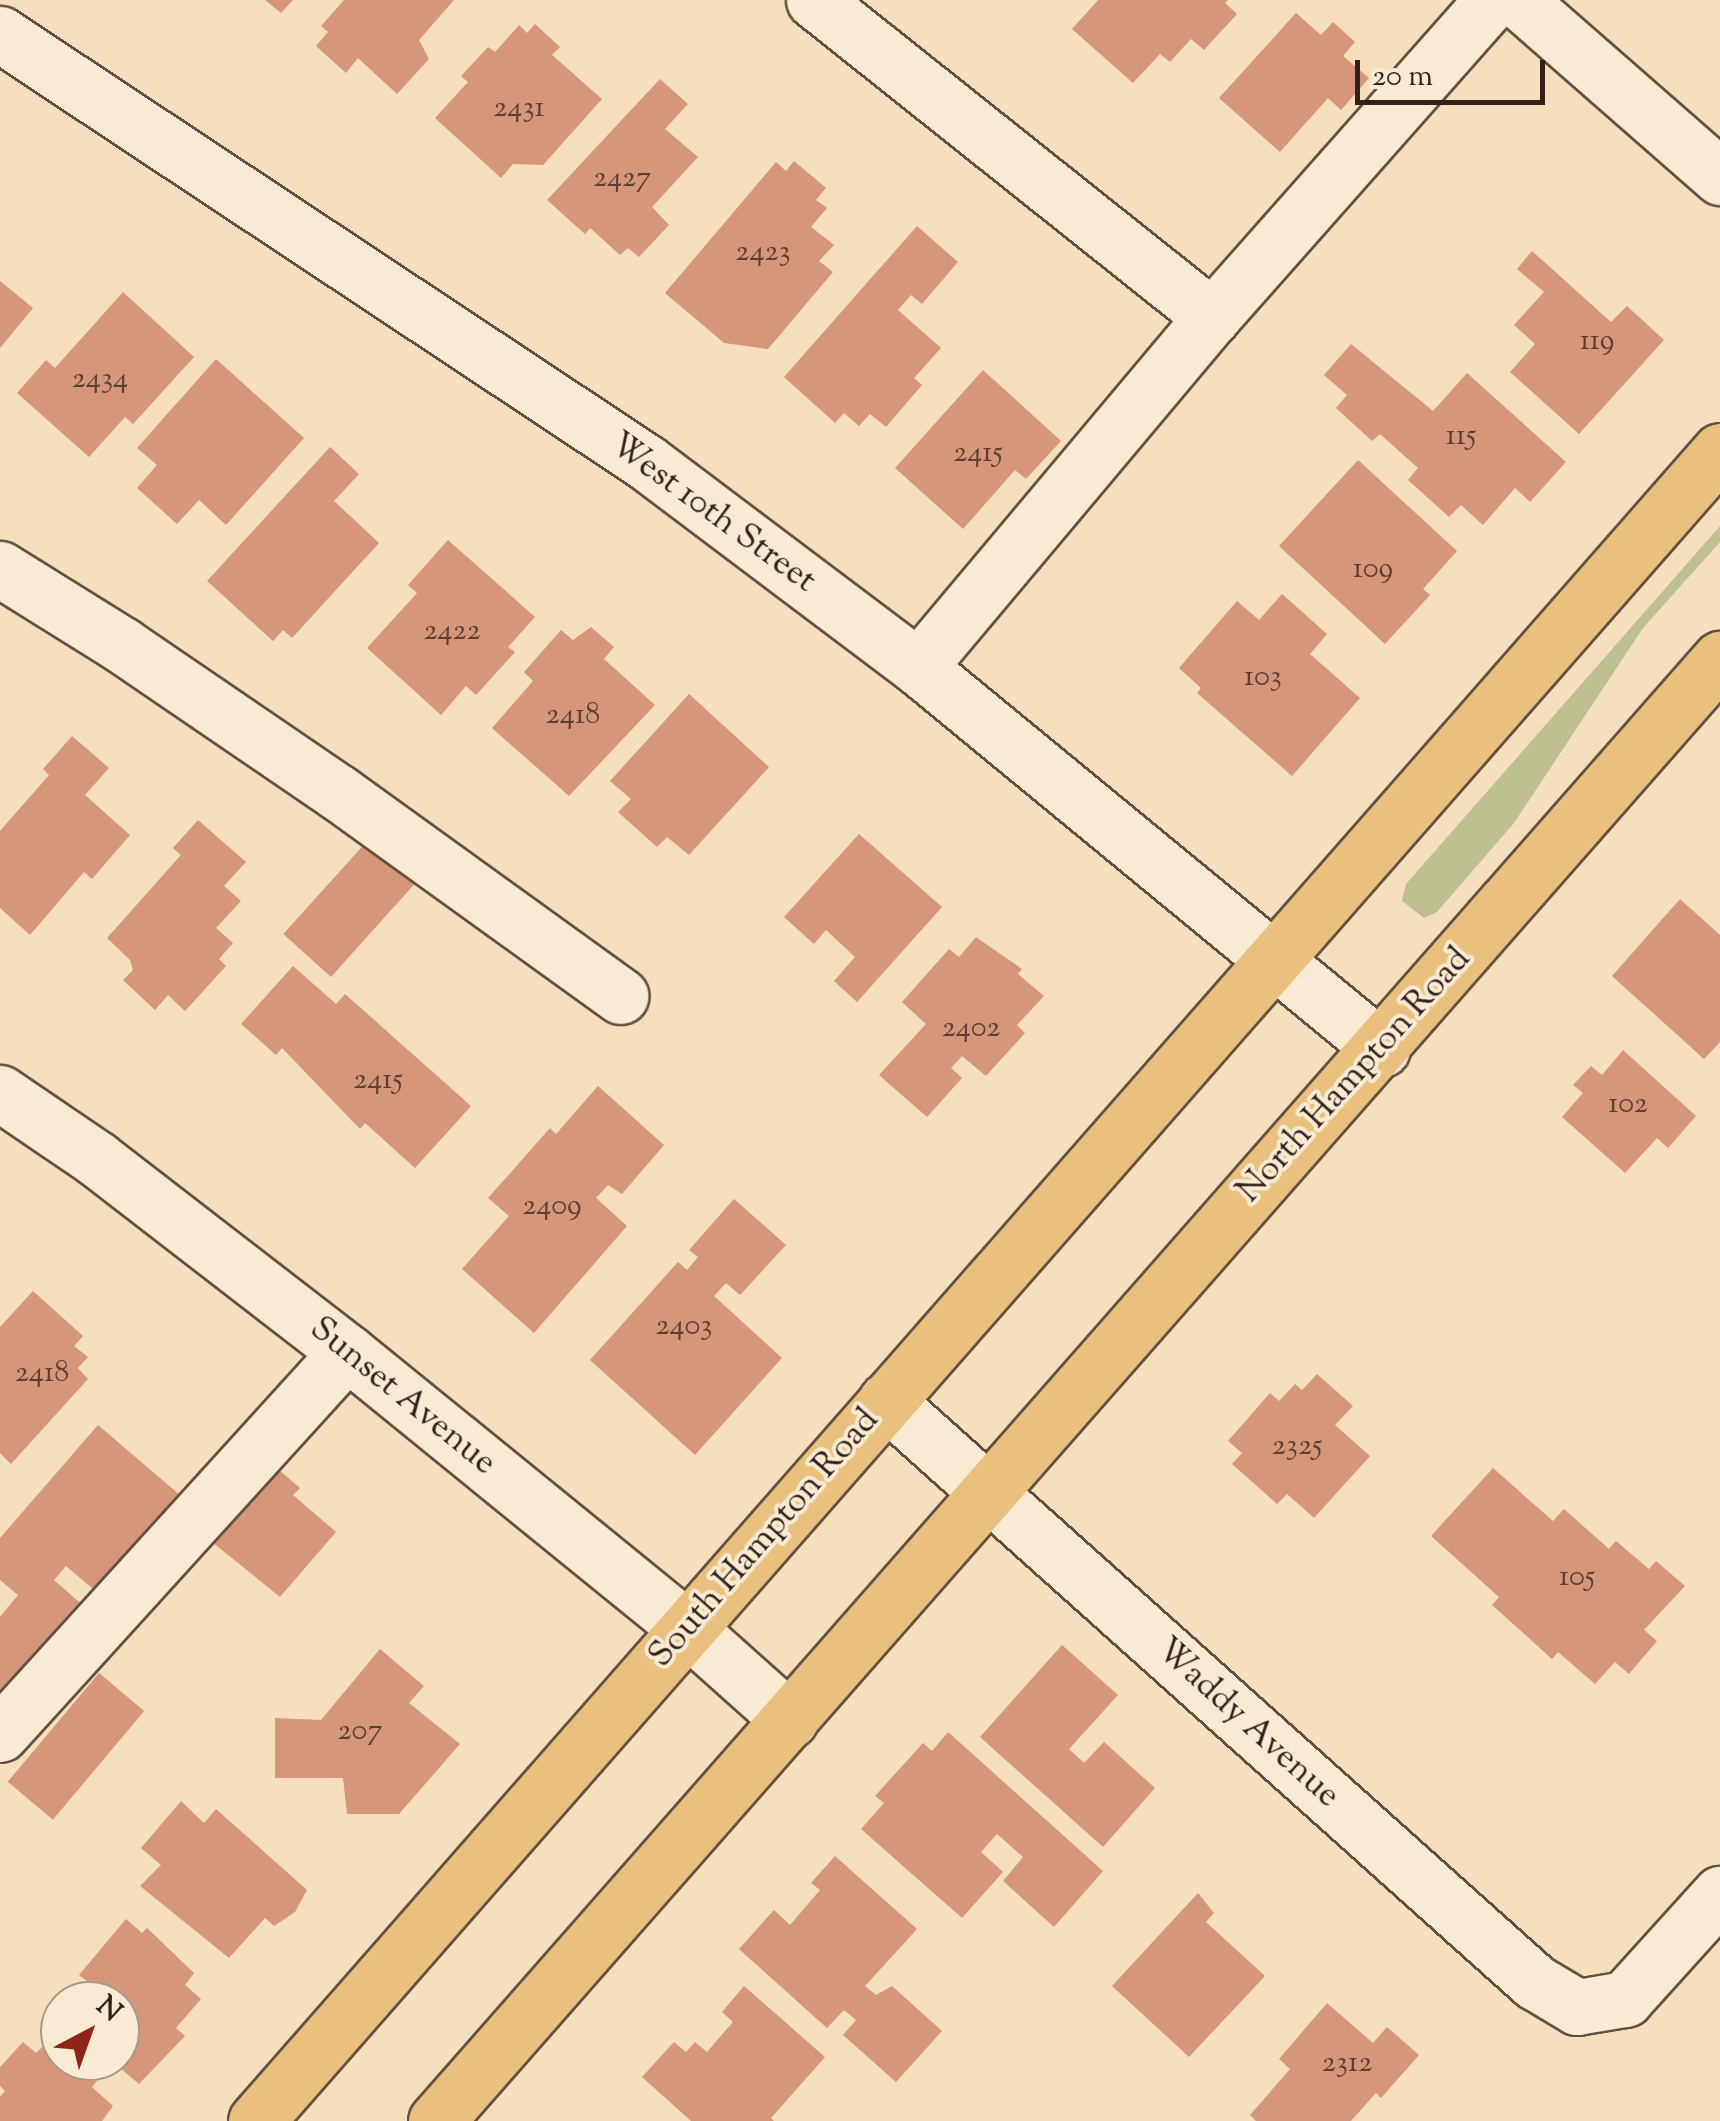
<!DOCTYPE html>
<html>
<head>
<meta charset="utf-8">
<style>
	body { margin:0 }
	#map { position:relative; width:1720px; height:2121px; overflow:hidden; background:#f5dfbc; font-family:"Sorts Mill Goudy",serif }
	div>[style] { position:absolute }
	.green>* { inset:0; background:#bec18f }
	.building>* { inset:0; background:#d59679; transform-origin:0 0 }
	.roads { filter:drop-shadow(2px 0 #645042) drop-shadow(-2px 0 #645042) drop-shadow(0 2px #645042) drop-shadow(0 -2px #645042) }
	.minor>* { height:55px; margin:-27.5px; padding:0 27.5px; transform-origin:27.5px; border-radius:27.5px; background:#f8ead3 }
	.major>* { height:55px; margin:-27.5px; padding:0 27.5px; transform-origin:27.5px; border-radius:27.5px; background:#eac07e }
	span { translate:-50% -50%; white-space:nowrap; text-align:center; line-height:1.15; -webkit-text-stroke:8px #f8ead3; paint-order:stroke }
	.number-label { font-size:30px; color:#5c3e32 }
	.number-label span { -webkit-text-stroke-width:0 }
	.street-label { font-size:35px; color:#33201a }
	.north { position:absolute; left:40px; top:1981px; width:100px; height:100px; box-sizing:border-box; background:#f8ead3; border:2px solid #a99989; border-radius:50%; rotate:41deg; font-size:28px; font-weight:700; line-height:40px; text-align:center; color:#33201a }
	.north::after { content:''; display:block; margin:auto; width:35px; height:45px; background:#8f2418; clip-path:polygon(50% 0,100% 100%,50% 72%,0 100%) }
	.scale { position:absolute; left:1355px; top:60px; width:190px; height:45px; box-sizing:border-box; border:5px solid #33201a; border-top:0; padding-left:12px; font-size:30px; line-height:35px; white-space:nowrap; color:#33201a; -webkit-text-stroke:8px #f8ead3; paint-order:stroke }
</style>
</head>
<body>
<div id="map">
	<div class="green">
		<i style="clip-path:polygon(1720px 526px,1720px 542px,1643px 628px,1514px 823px,1437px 912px,1424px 918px,1402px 901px,1406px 884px)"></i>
	</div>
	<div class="building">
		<i style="clip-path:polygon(265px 0,293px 0,281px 13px)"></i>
		<i style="clip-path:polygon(344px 0,454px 0,419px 40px,429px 59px,397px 94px,358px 58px,346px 73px,316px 46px,328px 32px,321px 26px)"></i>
		<i style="clip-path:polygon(1098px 0,1228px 0,1225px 3px,1237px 14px,1204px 50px,1191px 39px,1170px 62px,1160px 54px,1133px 83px,1072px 29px)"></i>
		<i style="clip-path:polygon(1296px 13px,1321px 35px,1333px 22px,1355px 42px,1343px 56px,1369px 78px,1341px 110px,1328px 98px,1280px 152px,1219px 98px)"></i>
		<i style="clip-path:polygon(535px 24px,560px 47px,552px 55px,602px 99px,543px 165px,513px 164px,501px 178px,435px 118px,468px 82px,461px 76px,488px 47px,495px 52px,519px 25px,527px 33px)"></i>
		<i style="clip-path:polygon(660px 79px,688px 104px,665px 129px,698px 157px,652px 207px,669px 225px,639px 257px,628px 248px,620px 255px,590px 228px,585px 234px,547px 200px)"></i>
		<i style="clip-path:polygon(794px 161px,826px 188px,816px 200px,827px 208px,811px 227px,834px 245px,819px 261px,833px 272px,768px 349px,724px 343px,665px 293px,776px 162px,786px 171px)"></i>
		<i style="clip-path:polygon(917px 226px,958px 262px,922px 304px,911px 295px,898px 310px,941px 348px,914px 378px,922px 385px,886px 427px,870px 414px,859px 426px,844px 413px,835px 423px,784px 377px)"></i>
		<i style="clip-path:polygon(1532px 251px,1611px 322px,1627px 306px,1664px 340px,1579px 434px,1510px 372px,1535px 344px,1514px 325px,1544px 292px,1517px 269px)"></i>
		<i style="clip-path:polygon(0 281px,33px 308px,0 348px)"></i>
		<i style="clip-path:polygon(123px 292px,194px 357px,133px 424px,125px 417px,89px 457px,17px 393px,46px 360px,55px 368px)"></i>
		<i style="clip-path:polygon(1351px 344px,1433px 411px,1467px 373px,1566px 462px,1530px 502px,1515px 488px,1483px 525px,1461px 505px,1449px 517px,1408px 480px,1418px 468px,1380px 434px,1372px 441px,1336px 408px,1347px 395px,1324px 375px)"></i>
		<i style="clip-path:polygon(216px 359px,304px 438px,226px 525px,199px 500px,177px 524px,137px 488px,157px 465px,137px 448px)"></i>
		<i style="clip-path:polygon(983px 370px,1061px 441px,1026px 479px,1015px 470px,963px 529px,895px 468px)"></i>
		<i style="clip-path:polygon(330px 447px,359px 474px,334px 501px,379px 543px,292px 638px,283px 630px,273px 641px,207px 581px)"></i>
		<i style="clip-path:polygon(1358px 460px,1457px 551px,1423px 589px,1430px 595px,1385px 644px,1279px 546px)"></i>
		<i style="clip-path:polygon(448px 540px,535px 617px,508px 647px,515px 652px,476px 695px,466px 686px,441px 715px,367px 648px,417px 593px,408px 585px)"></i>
		<i style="clip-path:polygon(1282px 594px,1327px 634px,1310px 654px,1360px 698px,1292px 776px,1197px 693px,1201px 688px,1179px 668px,1237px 601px,1259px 620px)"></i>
		<i style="clip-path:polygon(591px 627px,614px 647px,604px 659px,655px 705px,569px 796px,492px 728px,533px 681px,524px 672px,561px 630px,573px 640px)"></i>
		<i style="clip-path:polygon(689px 694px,769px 767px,689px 855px,667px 837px,657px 847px,618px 812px,631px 799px,610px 781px)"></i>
		<i style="clip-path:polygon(72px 736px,109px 768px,85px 795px,130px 835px,92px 879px,84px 872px,30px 935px,0 908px,0 831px,49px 775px,43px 769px)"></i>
		<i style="clip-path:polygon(198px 820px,246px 862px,224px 886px,241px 901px,216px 928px,233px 943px,219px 959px,226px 966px,185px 1011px,168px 995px,155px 1010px,123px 980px,133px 970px,130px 960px,107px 938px,181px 855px,173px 848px)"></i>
		<i style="clip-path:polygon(859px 834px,942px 907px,857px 1002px,834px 981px,855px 957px,826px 930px,814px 944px,784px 917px)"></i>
		<i style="left:369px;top:839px;width:64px;height:128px;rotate:42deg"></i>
		<i style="clip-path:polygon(1680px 899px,1720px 935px,1720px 1042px,1704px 1059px,1612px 976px)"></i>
		<i style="clip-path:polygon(976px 937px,1022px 969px,1018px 974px,1044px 996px,1017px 1025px,1025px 1033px,986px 1076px,962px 1056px,951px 1068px,962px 1078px,927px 1117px,879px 1075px,926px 1024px,902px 1002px,949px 949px,959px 957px)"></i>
		<i style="clip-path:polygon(293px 966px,336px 1004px,345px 994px,471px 1106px,415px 1168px,365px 1123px,360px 1129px,282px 1048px,276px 1055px,241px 1024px)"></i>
		<i style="clip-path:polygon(1623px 1050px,1696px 1116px,1668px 1148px,1657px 1138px,1625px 1173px,1562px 1117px,1583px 1093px,1573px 1085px,1591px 1066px,1602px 1075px)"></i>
		<i style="clip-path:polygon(598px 1086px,664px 1145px,622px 1194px,608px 1185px,596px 1198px,627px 1226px,534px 1333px,462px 1269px,509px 1216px,488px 1198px,550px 1128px,556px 1134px)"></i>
		<i style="clip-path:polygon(734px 1199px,786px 1245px,740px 1295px,726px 1283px,714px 1296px,782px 1358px,695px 1455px,590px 1360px,678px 1262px,687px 1270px,698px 1257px,689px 1250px)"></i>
		<i style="clip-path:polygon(33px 1291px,83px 1336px,74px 1346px,88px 1357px,78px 1368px,88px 1379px,11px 1464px,0 1453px,0 1327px)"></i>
		<i style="clip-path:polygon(1317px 1374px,1353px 1406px,1335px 1425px,1370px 1456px,1314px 1518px,1287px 1494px,1277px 1504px,1232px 1464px,1242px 1453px,1228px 1441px,1270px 1393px,1279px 1401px,1295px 1384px,1302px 1390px)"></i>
		<i style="clip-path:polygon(98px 1425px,188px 1502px,105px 1599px,66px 1566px,54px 1580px,94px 1615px,0 1711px,0 1617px,18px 1595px,0 1580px,0 1538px)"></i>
		<i style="clip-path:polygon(272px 1464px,300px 1488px,293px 1495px,336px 1532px,280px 1597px,207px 1538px)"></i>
		<i style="clip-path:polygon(1493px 1468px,1553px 1521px,1564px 1509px,1609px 1549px,1616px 1541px,1649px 1569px,1656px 1561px,1685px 1586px,1644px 1630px,1657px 1641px,1629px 1674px,1615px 1662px,1595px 1684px,1558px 1652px,1552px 1659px,1492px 1605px,1499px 1597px,1431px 1536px)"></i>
		<i style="clip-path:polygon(1062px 1645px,1118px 1695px,1069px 1749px,1084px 1763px,1104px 1742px,1155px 1788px,1103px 1847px,980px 1737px)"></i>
		<i style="clip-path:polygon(380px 1649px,424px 1686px,409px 1703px,460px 1744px,399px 1814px,347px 1814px,343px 1778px,275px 1778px,275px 1718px,321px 1720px)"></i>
		<i style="left:99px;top:1673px;width:59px;height:142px;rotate:40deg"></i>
		<i style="clip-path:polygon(948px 1732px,1103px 1871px,1054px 1927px,1003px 1881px,1023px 1857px,997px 1834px,981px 1852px,1003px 1872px,962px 1918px,861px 1829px,884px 1803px,875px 1796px,923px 1743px,932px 1751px)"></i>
		<i style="clip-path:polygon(181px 1801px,204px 1823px,216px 1809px,307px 1890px,295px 1912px,274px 1926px,265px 1918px,229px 1958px,140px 1886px,161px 1865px,141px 1848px)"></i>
		<i style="clip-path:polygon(835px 1856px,917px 1929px,865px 1986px,876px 1995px,892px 1986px,942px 2031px,896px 2082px,843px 2035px,856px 2020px,844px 2010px,827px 2028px,739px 1949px,774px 1910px,790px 1925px,820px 1890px,811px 1883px)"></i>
		<i style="clip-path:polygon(1198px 1893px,1214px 1913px,1206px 1922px,1265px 1976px,1189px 2057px,1112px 1986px)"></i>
		<i style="clip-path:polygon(126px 1919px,142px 1933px,147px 1928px,194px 1973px,185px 1985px,201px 1999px,176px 2028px,185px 2036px,139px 2084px,119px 2067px,115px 2073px,103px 2061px,120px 2061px,120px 2001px,70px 2001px,87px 1981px,79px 1975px)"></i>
		<i style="clip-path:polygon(744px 1986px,825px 2057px,771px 2118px,774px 2121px,691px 2121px,642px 2077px,674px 2042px,686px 2052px,695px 2042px,707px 2052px,733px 2022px,722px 2012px)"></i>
		<i style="clip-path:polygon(1327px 2003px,1373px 2043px,1387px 2027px,1419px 2055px,1381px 2098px,1376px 2093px,1351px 2121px,1256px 2121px,1250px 2115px,1290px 2069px,1279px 2059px)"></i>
		<i style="clip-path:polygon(50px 2039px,60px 2048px,60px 2061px,74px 2061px,97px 2081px,92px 2087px,113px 2106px,102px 2121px,0 2121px,0 2097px,5px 2091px,0 2086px,0 2067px,23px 2042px,36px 2053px)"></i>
	</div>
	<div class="roads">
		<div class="minor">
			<i style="left:814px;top:0;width:509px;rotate:38.54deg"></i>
			<i style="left:1518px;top:0;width:269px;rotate:41.2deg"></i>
			<i style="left:0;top:34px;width:775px;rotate:33.53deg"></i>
			<i style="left:646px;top:462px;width:341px;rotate:37deg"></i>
			<i style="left:918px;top:667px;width:601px;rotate:39.46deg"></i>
			<i style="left:0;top:569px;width:144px;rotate:31.9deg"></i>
			<i style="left:122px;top:645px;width:263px;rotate:34.3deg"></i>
			<i style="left:339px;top:793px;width:347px;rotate:35.8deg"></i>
			<i style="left:918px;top:667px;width:457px;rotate:-50deg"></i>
			<i style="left:1212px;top:317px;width:423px;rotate:-48.5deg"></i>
			<i style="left:0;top:1093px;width:117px;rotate:34.2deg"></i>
			<i style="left:97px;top:1159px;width:316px;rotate:37.7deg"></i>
			<i style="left:347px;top:1352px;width:438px;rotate:39.1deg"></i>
			<i style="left:687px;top:1628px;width:138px;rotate:41.8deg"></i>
			<i style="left:886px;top:1401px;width:871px;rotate:41.84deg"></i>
			<i style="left:1535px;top:1982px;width:49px;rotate:30.8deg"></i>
			<i style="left:1577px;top:2007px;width:49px;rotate:-9.5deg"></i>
			<i style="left:1625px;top:1999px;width:142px;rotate:-47.9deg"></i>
			<i style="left:0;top:1734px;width:516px;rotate:-47.75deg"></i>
		</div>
		<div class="major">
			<i style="left:256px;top:2121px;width:2221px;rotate:-48.76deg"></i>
			<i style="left:436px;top:2121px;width:1946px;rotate:-48.71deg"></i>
		</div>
	</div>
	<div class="number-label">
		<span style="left:519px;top:109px">2431</span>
		<span style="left:622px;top:179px">2427</span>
		<span style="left:763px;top:253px">2423</span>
		<span style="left:1597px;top:342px">119</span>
		<span style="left:100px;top:380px">2434</span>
		<span style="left:1461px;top:437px">115</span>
		<span style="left:978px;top:454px">2415</span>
		<span style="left:1373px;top:570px">109</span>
		<span style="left:452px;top:632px">2422</span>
		<span style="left:1263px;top:678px">103</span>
		<span style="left:573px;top:716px">2418</span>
		<span style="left:971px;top:1029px">2402</span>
		<span style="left:378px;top:1081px">2415</span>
		<span style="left:1628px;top:1105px">102</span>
		<span style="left:552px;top:1207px">2409</span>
		<span style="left:684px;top:1327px">2403</span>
		<span style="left:42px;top:1374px">2418</span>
		<span style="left:1297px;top:1447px">2325</span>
		<span style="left:1577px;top:1578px">105</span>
		<span style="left:360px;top:1732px">207</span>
		<span style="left:1347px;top:2064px">2312</span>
	</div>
	<div class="street-label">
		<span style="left:712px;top:514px;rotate:36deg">West 10th Street</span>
		<span style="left:1355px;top:1076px;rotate:-48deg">North Hampton Road</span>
		<span style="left:402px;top:1397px;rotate:39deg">Sunset Avenue</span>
		<span style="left:765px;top:1539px;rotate:-49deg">South Hampton Road</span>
		<span style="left:1247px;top:1724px;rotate:42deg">Waddy Avenue</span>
	</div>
	<div class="north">N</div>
	<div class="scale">20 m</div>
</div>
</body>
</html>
